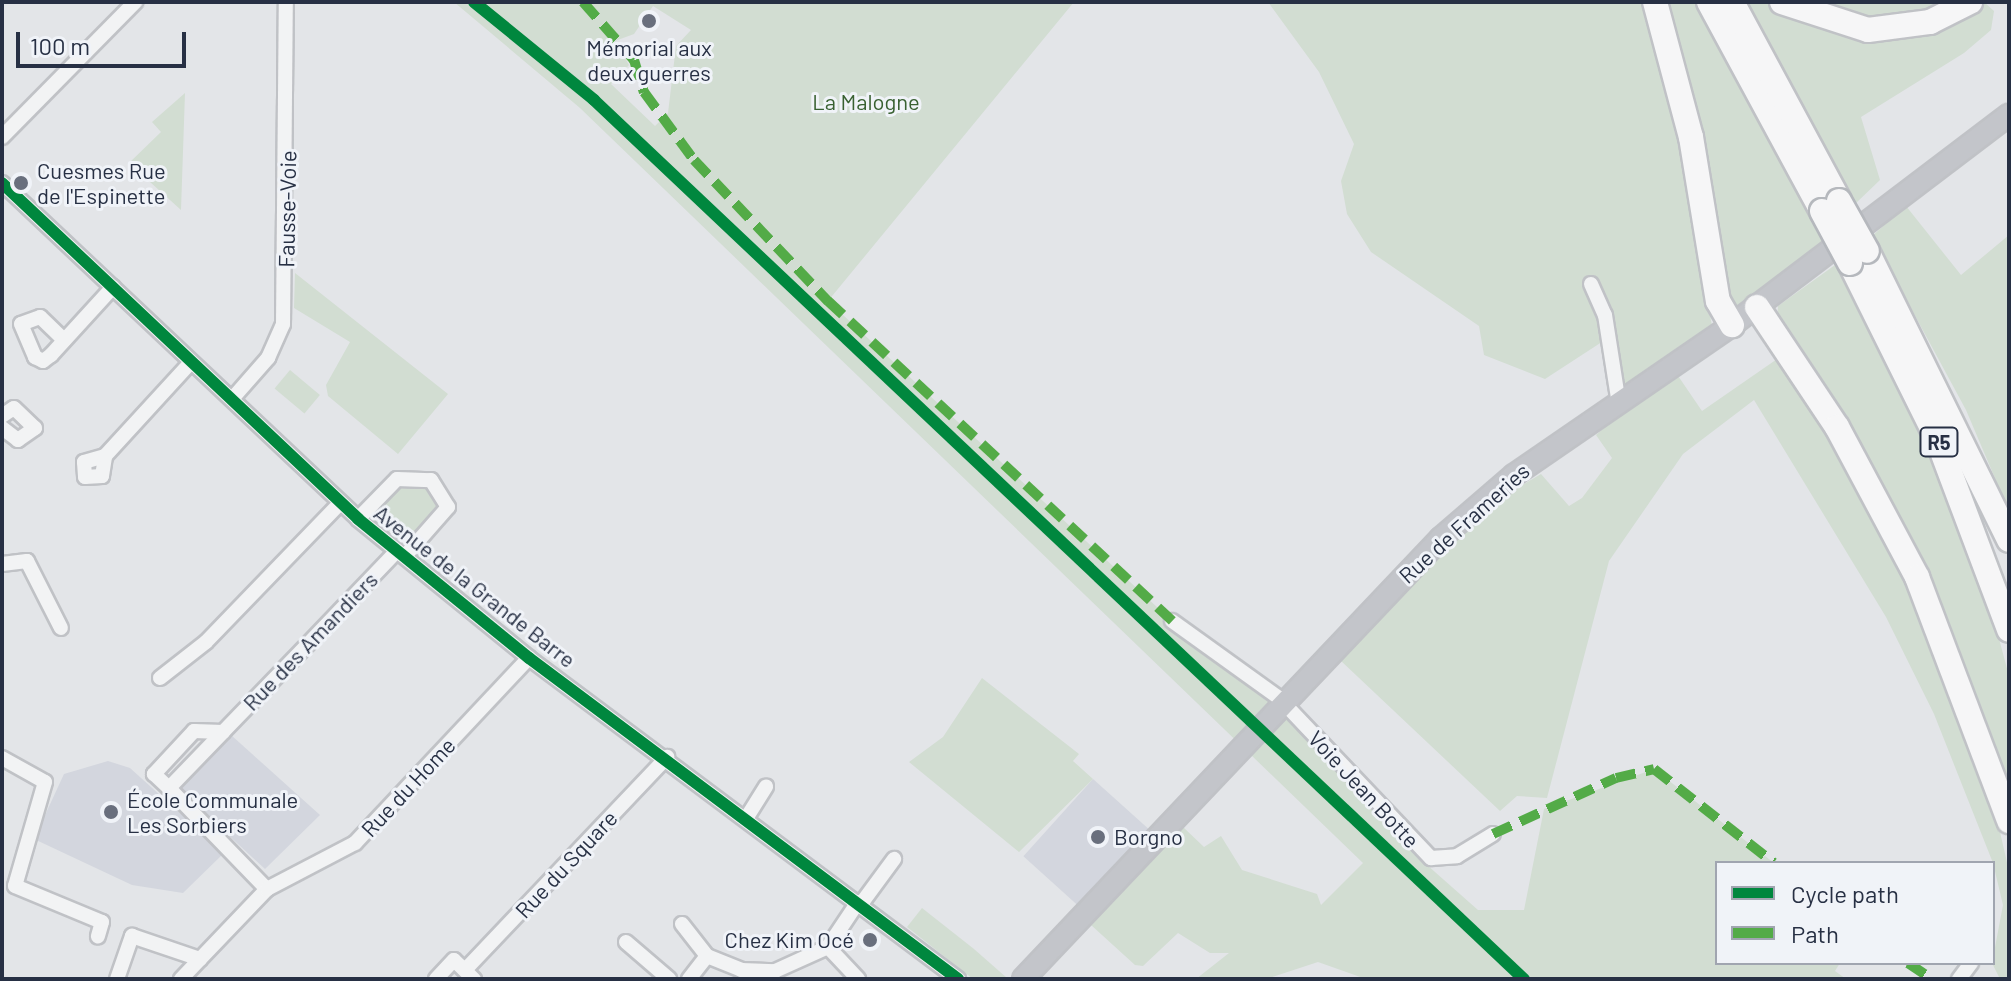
<!DOCTYPE html>
<html>
<head>
<meta charset="utf-8">
<style>
	body { margin:0 }
	#map { position:relative; width:2011px; height:981px; overflow:hidden; background:#e3e5e8; font-family:Barlow,sans-serif }
	div>[style] { position:absolute }
	.built>* { inset:0; background:#d3d6de; transform-origin:0 0 }
	.green>* { inset:0; background:#d2ddd2; transform-origin:0 0 }
	.roads { filter:drop-shadow(2px 0 #c0c2c6) drop-shadow(-2px 0 #c0c2c6) drop-shadow(0 2px #c0c2c6) drop-shadow(0 -2px #c0c2c6) }
	.street>* { height:14px; margin:-7px; padding:0 7px; transform-origin:7px; border-radius:7px; background:#f2f3f4 }
	.secondary>* { height:20px; margin:-10px; padding:0 10px; transform-origin:10px; border-radius:10px; background:#c3c5ca }
	.highway>* { height:24px; margin:-12px; padding:0 12px; transform-origin:12px; border-radius:12px; background:#f6f6f7 }
	.bridges { filter:drop-shadow(2px 0 #b5b8bd) drop-shadow(-2px 0 #b5b8bd) drop-shadow(0 2px #b5b8bd) drop-shadow(0 -2px #b5b8bd) }
	.highway-bridge>* { height:24px; margin:-12px; padding:0 12px; transform-origin:12px; border-radius:12px; background:#f6f6f7 }
	.quiet>* { height:10px; margin-top:-5px; transform-origin:0; background:repeating-linear-gradient(90deg,#53ab47 0 20px,transparent 0 30px) }
	.cycleway>* { height:12px; margin:-6px; padding:0 6px; transform-origin:6px; border-radius:6px; background:#00873e }
	.dots>* { width:22px; height:22px; translate:-50% -50%; box-sizing:border-box; border:4px solid #f0f3f8; border-radius:50% }
	span { translate:-50% -50%; white-space:nowrap; text-align:center; line-height:1.15; -webkit-text-stroke:6px #f0f3f8; paint-order:stroke }
	.shield-label span { padding:2px 6px; background:#f0f3f8; border:2px solid; border-radius:6px; -webkit-text-stroke-width:0 }
	.shield-label { font-size:20px; color:#273044; font-weight:700 }
	.poi-label { font-size:22px; color:#273044 }
	.left { translate:0 -50%; text-align:left }
	.right { translate:-100% -50%; text-align:right }
	.park-label { font-size:22px; color:#396132 }
	.street-label { font-size:22px; color:#273044 }
	.frame { position:absolute; inset:0; border:4px solid #273044; pointer-events:none }
	.legend { position:absolute; left:1715px; top:861px; width:280px; height:104px; box-sizing:border-box; background:#f0f3f8; border:2px solid #a0a5b0; margin:0; padding:10px 14px; list-style:none; font-size:24px; color:#273044 }
	.legend li { display:flex; align-items:center; gap:16px; height:40px }
	.legend b { width:40px; border:2px solid #a0a5b0 }
	.scale { position:absolute; left:16px; top:32px; width:170px; height:36px; box-sizing:border-box; border:4px solid #273044; border-top:0; padding-left:10px; font-size:24px; line-height:28px; white-space:nowrap; color:#273044; -webkit-text-stroke:6px #f0f3f8; paint-order:stroke }
</style>
</head>
<body>
<div id="map">
	<div class="built">
		<i style="clip-path:polygon(231px 735px,320px 815px,265px 869px,184px 794px,182px 787px)"></i>
		<i style="clip-path:polygon(108px 761px,130px 768px,224px 853px,183px 893px,132px 885px,34px 839px,64px 774px)"></i>
		<i style="left:1093px;top:779px;width:79px;height:104px;rotate:42deg"></i>
	</div>
	<div class="green">
		<i style="clip-path:polygon(evenodd,454px 2px,1074px 2px,828px 301px,1172px 621px,1283px 707px,1420px 848px,1418px 857px,1478px 910px,1524px 910px,1544px 809px,1654px 769px,1774px 863px,1717px 863px,1717px 963px,1840px 963px,1835px 971px,1846px 979px,1366px 979px,1318px 962px,1266px 979px,1196px 979px,1229px 953px,1210px 953px,1178px 933px,1143px 966px,1135px 965px,1091px 925px,1183px 827px,1204px 847px,1221px 836px,1242px 870px,1317px 894px,1321px 905px,1363px 863px,580px 108px,454px 2px,653px 6px,691px 30px,676px 46px,668px 113px,655px 126px,611px 84px,629px 65px,615px 41px,634px 34px,653px 6px)"></i>
		<i style="clip-path:polygon(1268px 2px,1646px 2px,1664px 59px,1712px 326px,1622px 392px,1608px 338px,1545px 379px,1484px 355px,1479px 326px,1371px 252px,1347px 214px,1341px 181px,1354px 144px,1319px 72px)"></i>
		<i style="clip-path:polygon(1660px 2px,1695px 2px,1823px 243px,1737px 306px,1728px 302px)"></i>
		<i style="clip-path:polygon(1740px 2px,1772px 2px,1813px 23px,1946px 22px,1984px 2px,1994px 11px,1991px 30px,1964px 53px,1861px 117px,1880px 180px,1855px 204px)"></i>
		<i style="clip-path:polygon(1798px 2px,1954px 2px,1865px 22px)"></i>
		<i style="clip-path:polygon(185px 93px,181px 210px,129px 163px,161px 132px,152px 122px)"></i>
		<i style="clip-path:polygon(1906px 206px,1961px 275px,2009px 235px,2009px 511px,1966px 410px,1872px 236px)"></i>
		<i style="clip-path:polygon(1835px 265px,1903px 391px,1987px 594px,2009px 676px,2009px 801px,1958px 656px,1777px 323px,1778px 306px)"></i>
		<i style="clip-path:polygon(295px 273px,448px 394px,398px 454px,328px 396px,326px 385px,350px 342px,294px 308px)"></i>
		<i style="clip-path:polygon(1783px 355px,1911px 588px,1990px 789px,2009px 871px,2009px 979px,2000px 979px,1992px 963px,2003px 905px,1993px 863px,1934px 714px,1886px 617px,1754px 400px,1683px 454px,1609px 561px,1547px 798px,1517px 796px,1500px 811px,1340px 660px,1442px 553px,1519px 487px,1541px 474px,1569px 506px,1582px 498px,1612px 458px,1596px 435px,1672px 367px,1702px 411px)"></i>
		<i style="left:290px;top:370px;width:39px;height:24px;rotate:40deg"></i>
		<i style="clip-path:polygon(424px 484px,440px 501px,437px 509px,407px 540px,397px 541px,372px 510px,397px 485px)"></i>
		<i style="clip-path:polygon(982px 678px,1079px 754px,1073px 761px,1093px 779px,1019px 852px,909px 762px,943px 737px)"></i>
		<i style="clip-path:polygon(922px 908px,974px 949px,1007px 978px,973px 979px,907px 927px)"></i>
	</div>
	<div class="roads">
		<div class="street">
			<i style="left:2px;top:137px;width:190px;rotate:-45.4deg"></i>
			<i style="left:2px;top:183px;width:490px;rotate:43.3deg"></i>
			<i style="left:358px;top:519px;width:220px;rotate:39.1deg"></i>
			<i style="left:529px;top:658px;width:536px;rotate:36.81deg"></i>
			<i style="left:1591px;top:284px;width:34px;rotate:66deg"></i>
			<i style="left:1605px;top:315px;width:90px;rotate:81.1deg"></i>
			<i style="left:64px;top:340px;width:33px;rotate:-136deg"></i>
			<i style="left:40px;top:317px;width:20px;rotate:160deg"></i>
			<i style="left:21px;top:324px;width:36px;rotate:67deg"></i>
			<i style="left:35px;top:357px;width:9px;rotate:27deg"></i>
			<i style="left:43px;top:361px;width:10px;rotate:-37deg"></i>
			<i style="left:51px;top:355px;width:92px;rotate:-47.6deg"></i>
			<i style="left:232px;top:399px;width:55px;rotate:-48.7deg"></i>
			<i style="left:268px;top:358px;width:37px;rotate:-66deg"></i>
			<i style="left:283px;top:324px;width:322px;rotate:-89.5deg"></i>
			<i style="left:2px;top:416px;width:14px;rotate:-34deg"></i>
			<i style="left:14px;top:408px;width:29px;rotate:44deg"></i>
			<i style="left:35px;top:428px;width:21px;rotate:145deg"></i>
			<i style="left:18px;top:440px;width:20px;rotate:-143deg"></i>
			<i style="left:105px;top:456px;width:22px;rotate:164deg"></i>
			<i style="left:84px;top:462px;width:15px;rotate:86deg"></i>
			<i style="left:85px;top:477px;width:17px;rotate:-3deg"></i>
			<i style="left:102px;top:476px;width:20px;rotate:-81deg"></i>
			<i style="left:105px;top:456px;width:127px;rotate:-47.5deg"></i>
			<i style="left:358px;top:519px;width:56px;rotate:-45.7deg"></i>
			<i style="left:397px;top:479px;width:34px;rotate:2deg"></i>
			<i style="left:431px;top:480px;width:32px;rotate:58deg"></i>
			<i style="left:448px;top:507px;width:65px;rotate:131.3deg"></i>
			<i style="left:2px;top:564px;width:25px;rotate:-7deg"></i>
			<i style="left:27px;top:561px;width:75px;rotate:63.1deg"></i>
			<i style="left:1172px;top:621px;width:132px;rotate:35.7deg"></i>
			<i style="left:1279px;top:698px;width:221px;rotate:46.5deg"></i>
			<i style="left:1431px;top:858px;width:26px;rotate:-4deg"></i>
			<i style="left:1457px;top:856px;width:42px;rotate:-31.4deg"></i>
			<i style="left:160px;top:678px;width:58px;rotate:-38deg"></i>
			<i style="left:206px;top:642px;width:193px;rotate:-46deg"></i>
			<i style="left:223px;top:732px;width:29px;rotate:-178deg"></i>
			<i style="left:194px;top:731px;width:59px;rotate:132.9deg"></i>
			<i style="left:154px;top:774px;width:21px;rotate:43deg"></i>
			<i style="left:169px;top:788px;width:78px;rotate:-46deg"></i>
			<i style="left:223px;top:732px;width:122px;rotate:-46deg"></i>
			<i style="left:308px;top:644px;width:129px;rotate:-46.3deg"></i>
			<i style="left:2px;top:758px;width:49px;rotate:29.2deg"></i>
			<i style="left:45px;top:782px;width:108px;rotate:106.1deg"></i>
			<i style="left:15px;top:886px;width:94px;rotate:22.5deg"></i>
			<i style="left:102px;top:922px;width:15px;rotate:106deg"></i>
			<i style="left:169px;top:788px;width:141px;rotate:45.9deg"></i>
			<i style="left:747px;top:817px;width:36px;rotate:-58deg"></i>
			<i style="left:861px;top:904px;width:56px;rotate:-53.7deg"></i>
			<i style="left:682px;top:924px;width:41px;rotate:52deg"></i>
			<i style="left:707px;top:956px;width:37px;rotate:22deg"></i>
			<i style="left:741px;top:970px;width:34px;rotate:2deg"></i>
			<i style="left:775px;top:971px;width:58px;rotate:-24.4deg"></i>
			<i style="left:828px;top:947px;width:54px;rotate:-56.3deg"></i>
			<i style="left:626px;top:942px;width:57px;rotate:40.7deg"></i>
			<i style="left:828px;top:947px;width:44px;rotate:46.8deg"></i>
			<i style="left:465px;top:970px;width:294px;rotate:-46.5deg"></i>
			<i style="left:117px;top:979px;width:46px;rotate:-70.8deg"></i>
			<i style="left:132px;top:936px;width:72px;rotate:18.7deg"></i>
			<i style="left:181px;top:979px;width:124px;rotate:-46.3deg"></i>
			<i style="left:267px;top:889px;width:99px;rotate:-27.6deg"></i>
			<i style="left:355px;top:843px;width:254px;rotate:-46.8deg"></i>
			<i style="left:436px;top:979px;width:26px;rotate:-47deg"></i>
			<i style="left:454px;top:960px;width:28px;rotate:44deg"></i>
			<i style="left:689px;top:979px;width:29px;rotate:-52deg"></i>
			<i style="left:1959px;top:979px;width:20px;rotate:-53deg"></i>
		</div>
		<div class="secondary">
			<i style="left:1023px;top:979px;width:608px;rotate:-46.53deg"></i>
			<i style="left:1441px;top:538px;width:96px;rotate:-40.8deg"></i>
			<i style="left:1514px;top:475px;width:265px;rotate:-34.5deg"></i>
			<i style="left:1732px;top:325px;width:348px;rotate:-37.2deg"></i>
		</div>
		<div class="highway">
			<i style="left:1655px;top:2px;width:140px;rotate:75.1deg"></i>
			<i style="left:1691px;top:137px;width:166px;rotate:80.7deg"></i>
			<i style="left:1718px;top:301px;width:28px;rotate:60deg"></i>
			<i style="left:1709px;top:2px;width:238px;rotate:61.6deg"></i>
			<i style="left:1732px;top:2px;width:226px;rotate:61.7deg"></i>
			<i style="left:1782px;top:2px;width:90px;rotate:18deg"></i>
			<i style="left:1868px;top:30px;width:63px;rotate:-7.4deg"></i>
			<i style="left:1930px;top:22px;width:45px;rotate:-26.6deg"></i>
			<i style="left:1867px;top:251px;width:322px;rotate:63.8deg"></i>
			<i style="left:1850px;top:263px;width:195px;rotate:63.6deg"></i>
			<i style="left:1937px;top:438px;width:205px;rotate:69.4deg"></i>
			<i style="left:1757px;top:307px;width:144px;rotate:56.3deg"></i>
			<i style="left:1837px;top:427px;width:170px;rotate:61.9deg"></i>
			<i style="left:1917px;top:577px;width:261px;rotate:69.3deg"></i>
		</div>
	</div>
	<div class="bridges">
		<div class="highway-bridge">
			<i style="left:1839px;top:201px;width:57px;rotate:60.8deg"></i>
			<i style="left:1822px;top:211px;width:59px;rotate:61.7deg"></i>
		</div>
	</div>
	<div class="quiet">
		<i style="left:583px;top:2px;width:77px;rotate:48.7deg"></i>
		<i style="left:634px;top:60px;width:34px;rotate:73deg"></i>
		<i style="left:644px;top:92px;width:84px;rotate:53.7deg"></i>
		<i style="left:694px;top:160px;width:195px;rotate:46.5deg"></i>
		<i style="left:828px;top:301px;width:470px;rotate:42.9deg"></i>
		<i style="left:1493px;top:834px;width:135px;rotate:-24.5deg"></i>
		<i style="left:1616px;top:778px;width:39px;rotate:-13deg"></i>
		<i style="left:1654px;top:769px;width:152px;rotate:38.1deg"></i>
		<i style="left:1908px;top:963px;width:29px;rotate:34deg"></i>
	</div>
	<div class="cycleway">
		<i style="left:474px;top:2px;width:155px;rotate:39.2deg"></i>
		<i style="left:594px;top:100px;width:1280px;rotate:43.39deg"></i>
		<i style="left:2px;top:183px;width:490px;rotate:43.3deg"></i>
		<i style="left:358px;top:519px;width:220px;rotate:39.1deg"></i>
		<i style="left:529px;top:658px;width:536px;rotate:36.81deg"></i>
	</div>
	<div class="dots">
		<i style="left:649px;top:21px;background:#696f7d"></i>
		<i style="left:21px;top:183px;background:#696f7d"></i>
		<i style="left:111px;top:812px;background:#696f7d"></i>
		<i style="left:1098px;top:837px;background:#696f7d"></i>
		<i style="left:870px;top:940px;background:#696f7d"></i>
	</div>
	<div class="shield-label">
		<span style="left:1939px;top:442px">R5</span>
	</div>
	<div class="poi-label">
		<span style="left:649px;top:60px">Mémorial aux<br>deux guerres</span>
		<span class="left" style="left:37px;top:183px">Cuesmes Rue<br>de l'Espinette</span>
		<span class="left" style="left:127px;top:812px">École Communale<br>Les Sorbiers</span>
		<span class="left" style="left:1114px;top:837px">Borgno</span>
		<span class="right" style="left:854px;top:940px">Chez Kim Océ</span>
	</div>
	<div class="park-label">
		<span style="left:866px;top:102px">La Malogne</span>
	</div>
	<div class="street-label">
		<span style="left:287px;top:209px;rotate:-89deg">Fausse-Voie</span>
		<span style="left:1464px;top:523px;rotate:-42deg">Rue de Frameries</span>
		<span style="left:475px;top:586px;rotate:38deg">Avenue de la Grande Barre</span>
		<span style="left:310px;top:641px;rotate:-46deg">Rue des Amandiers</span>
		<span style="left:408px;top:787px;rotate:-47deg">Rue du Home</span>
		<span style="left:1364px;top:789px;rotate:47deg">Voie Jean Botte</span>
		<span style="left:566px;top:864px;rotate:-47deg">Rue du Square</span>
	</div>
	<div class="frame"></div>
	<ul class="legend">
	<li><b style="height:10px;background:#00873e"></b>Cycle path</li>
	<li><b style="height:10px;background:#53ab47"></b>Path</li>
	</ul>
	<div class="scale">100 m</div>
</div>
</body>
</html>
